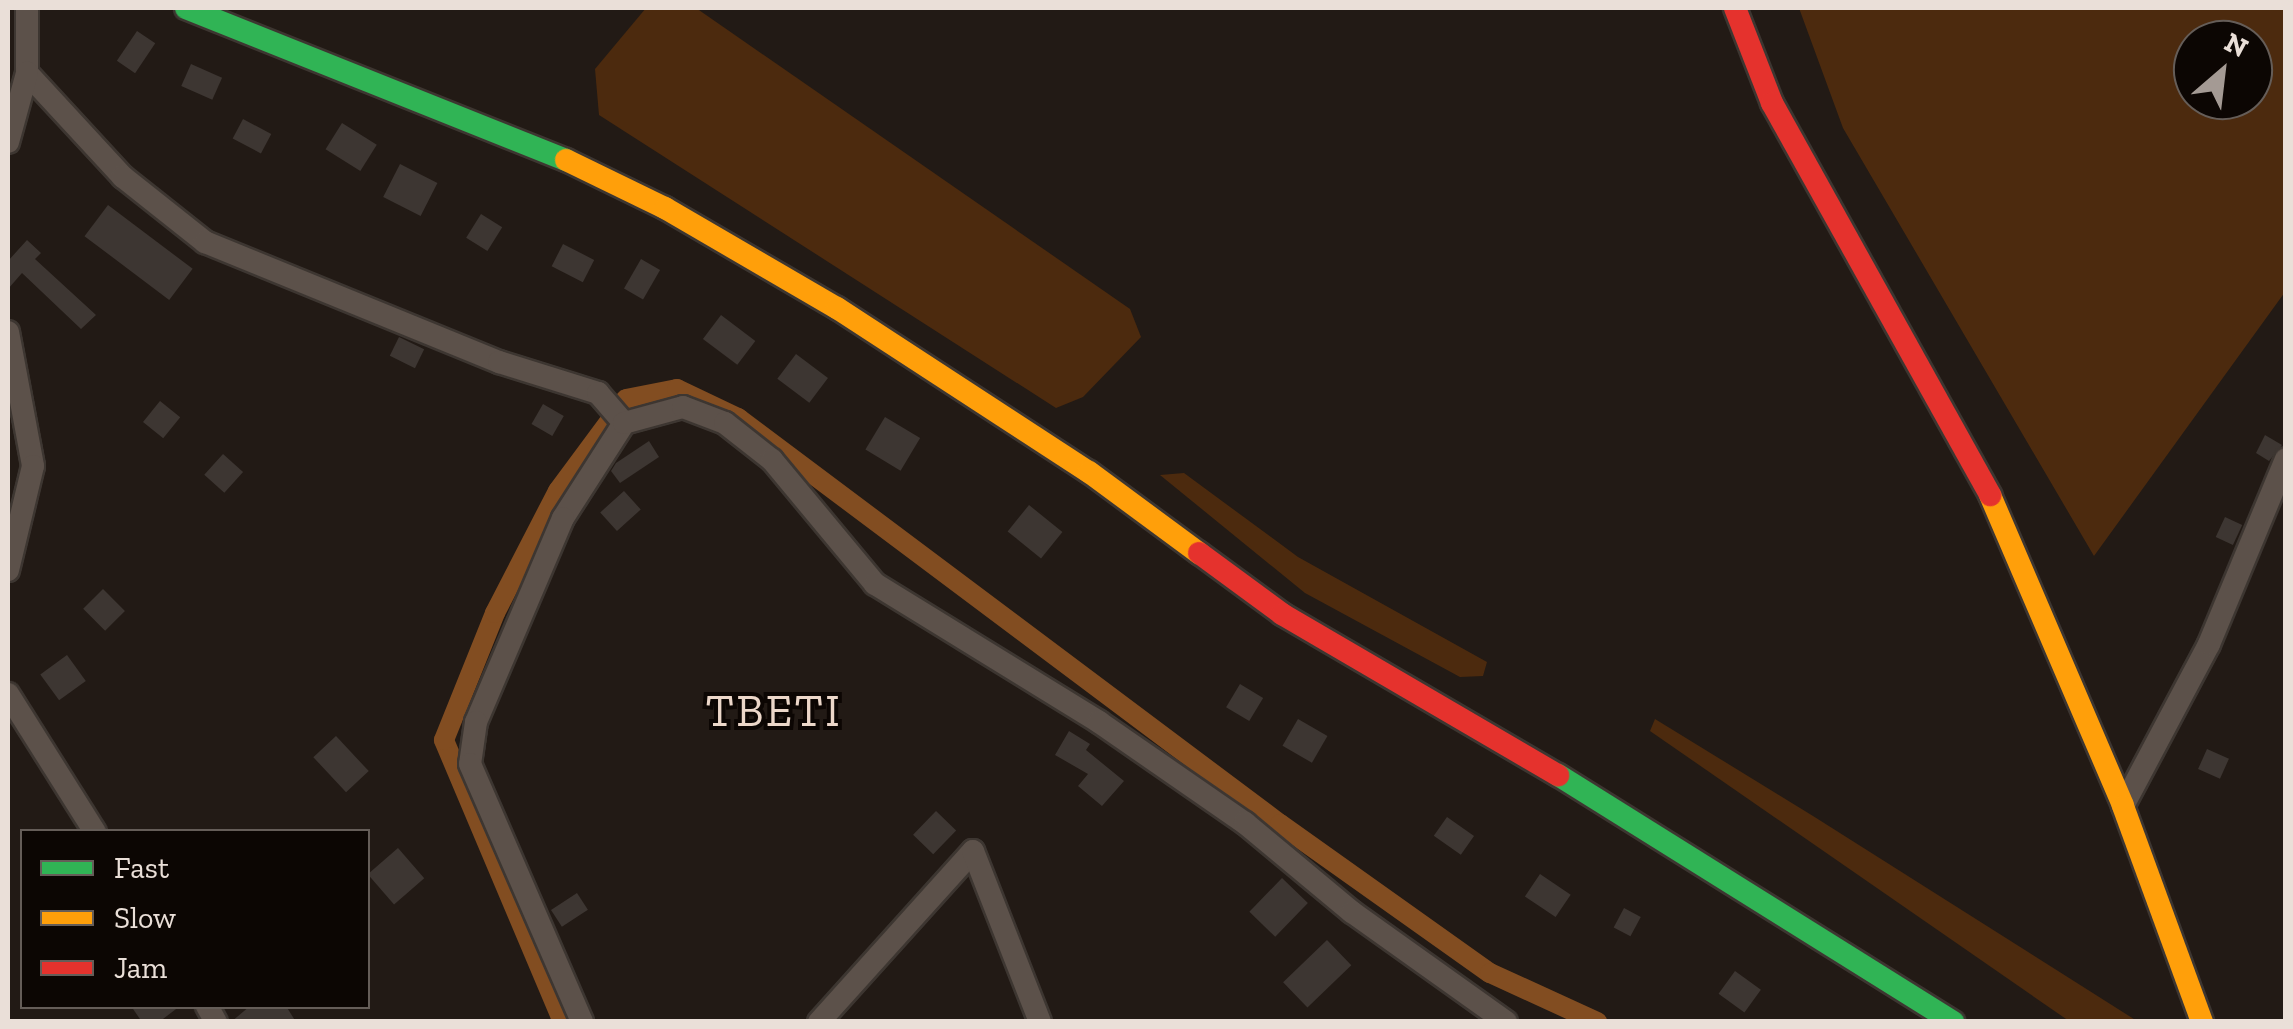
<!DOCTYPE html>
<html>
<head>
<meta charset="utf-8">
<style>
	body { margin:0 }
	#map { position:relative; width:2293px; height:1029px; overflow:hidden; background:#221a15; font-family:"Zilla Slab",serif }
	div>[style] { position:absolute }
	.green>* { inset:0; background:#4c2a0e }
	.canal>* { height:20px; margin:-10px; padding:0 10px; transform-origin:10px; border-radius:10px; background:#824d21 }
	.building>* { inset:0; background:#3d3632; transform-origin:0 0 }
	.roads { filter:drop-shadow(2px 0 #3d3631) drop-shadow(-2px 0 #3d3631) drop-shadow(0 2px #3d3631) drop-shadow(0 -2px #3d3631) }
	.street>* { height:22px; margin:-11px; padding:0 11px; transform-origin:11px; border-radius:11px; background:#5c514a }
	.fast>* { height:22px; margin:-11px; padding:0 11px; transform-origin:11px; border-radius:11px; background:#30b455 }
	.slow>* { height:22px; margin:-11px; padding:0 11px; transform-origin:11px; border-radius:11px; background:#ff9f0a }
	.jam>* { height:22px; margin:-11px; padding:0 11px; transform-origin:11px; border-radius:11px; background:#e5322d }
	span { translate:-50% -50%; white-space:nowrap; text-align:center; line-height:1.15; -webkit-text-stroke:8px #0c0603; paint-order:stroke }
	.quarter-label { font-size:45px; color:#ecd7c9; letter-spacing:2.5px }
	.frame { position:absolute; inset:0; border:10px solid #eadfd8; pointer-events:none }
	.legend { position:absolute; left:20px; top:829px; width:350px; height:180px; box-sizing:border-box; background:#0c0603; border:2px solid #655d58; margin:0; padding:12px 18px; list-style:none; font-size:30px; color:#eadfd8 }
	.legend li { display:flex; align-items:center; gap:20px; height:50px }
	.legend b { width:50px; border:2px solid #655d58 }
	.north { position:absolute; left:2173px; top:20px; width:100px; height:100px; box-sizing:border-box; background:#0c0603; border:2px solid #655d58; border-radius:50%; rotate:28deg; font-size:28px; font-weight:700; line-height:40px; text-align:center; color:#eadfd8 }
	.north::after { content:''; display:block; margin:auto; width:35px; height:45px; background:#a49a94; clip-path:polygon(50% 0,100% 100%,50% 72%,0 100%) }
</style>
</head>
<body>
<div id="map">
	<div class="green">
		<i style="clip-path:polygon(646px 8px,696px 8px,1130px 309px,1141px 337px,1083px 397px,1056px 408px,599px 115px,595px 69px)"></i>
		<i style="clip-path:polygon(evenodd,1799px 8px,2285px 8px,2285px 292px,2094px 556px,1843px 128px,1799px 8px,2193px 40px,2253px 40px,2253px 100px,2193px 100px,2193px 40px)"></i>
		<i style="clip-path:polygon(1184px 473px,1298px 557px,1487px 662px,1483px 676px,1460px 677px,1305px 593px,1160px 475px)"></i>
		<i style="clip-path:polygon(1655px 719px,1813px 816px,2137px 1021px,2069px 1021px,1650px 731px)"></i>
	</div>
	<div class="canal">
		<i style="left:563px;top:1022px;width:306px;rotate:-112.9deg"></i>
		<i style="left:444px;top:740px;width:137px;rotate:-68.1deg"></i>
		<i style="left:495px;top:613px;width:137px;rotate:-62.7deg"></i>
		<i style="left:558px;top:491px;width:114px;rotate:-53.5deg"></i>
		<i style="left:626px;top:399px;width:52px;rotate:-11.1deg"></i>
		<i style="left:677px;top:389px;width:68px;rotate:25.4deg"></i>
		<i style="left:738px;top:418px;width:677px;rotate:36.84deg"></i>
		<i style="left:1280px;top:824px;width:257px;rotate:35.4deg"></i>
		<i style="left:1490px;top:973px;width:118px;rotate:24.6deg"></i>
	</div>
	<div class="building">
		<i style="left:137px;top:31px;width:22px;height:36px;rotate:34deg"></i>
		<i style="left:191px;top:64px;width:34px;height:24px;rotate:24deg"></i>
		<i style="left:243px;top:119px;width:32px;height:22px;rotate:28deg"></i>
		<i style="left:342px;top:123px;width:41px;height:31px;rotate:32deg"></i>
		<i style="left:400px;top:164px;width:42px;height:37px;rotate:27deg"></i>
		<i style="left:108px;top:205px;width:106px;height:39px;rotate:37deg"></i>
		<i style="left:481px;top:214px;width:25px;height:28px;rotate:32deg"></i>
		<i style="clip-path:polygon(27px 240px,41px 253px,35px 259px,96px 315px,81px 329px,22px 273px,8px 289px,8px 261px)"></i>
		<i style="left:563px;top:244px;width:35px;height:25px;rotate:27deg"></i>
		<i style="left:641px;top:259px;width:22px;height:34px;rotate:30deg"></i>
		<i style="left:721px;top:315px;width:43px;height:30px;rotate:37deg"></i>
		<i style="left:399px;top:337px;width:28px;height:21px;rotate:26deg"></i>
		<i style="left:796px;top:354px;width:40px;height:31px;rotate:37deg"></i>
		<i style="left:160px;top:401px;width:26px;height:27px;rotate:39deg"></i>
		<i style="left:543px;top:404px;width:24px;height:23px;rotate:30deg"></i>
		<i style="left:885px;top:417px;width:41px;height:38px;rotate:31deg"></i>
		<i style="clip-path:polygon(2265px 435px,2282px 445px,2269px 461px,2256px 453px)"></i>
		<i style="clip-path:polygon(649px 441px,659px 457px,620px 483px,611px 471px,616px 463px)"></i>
		<i style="left:223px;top:454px;width:27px;height:28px;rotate:42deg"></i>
		<i style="left:624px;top:491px;width:25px;height:32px;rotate:48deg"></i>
		<i style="left:1029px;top:505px;width:43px;height:34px;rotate:39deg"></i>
		<i style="left:2225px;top:517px;width:19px;height:22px;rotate:25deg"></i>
		<i style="left:103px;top:589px;width:31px;height:28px;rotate:45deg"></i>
		<i style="left:67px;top:655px;width:32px;height:33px;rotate:54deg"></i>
		<i style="left:1240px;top:684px;width:27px;height:27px;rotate:31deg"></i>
		<i style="left:1298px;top:719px;width:34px;height:31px;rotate:30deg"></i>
		<i style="clip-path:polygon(1069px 731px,1090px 744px,1086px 750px,1124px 781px,1102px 806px,1078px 786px,1088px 774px,1055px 755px)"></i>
		<i style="left:336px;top:736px;width:48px;height:31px;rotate:47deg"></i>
		<i style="left:2207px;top:749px;width:24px;height:22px;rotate:24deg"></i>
		<i style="left:936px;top:811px;width:28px;height:33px;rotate:44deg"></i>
		<i style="left:1447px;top:817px;width:33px;height:23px;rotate:35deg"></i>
		<i style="left:398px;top:848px;width:40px;height:40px;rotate:49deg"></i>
		<i style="left:1540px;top:874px;width:37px;height:27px;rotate:34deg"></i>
		<i style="left:1282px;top:878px;width:36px;height:47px;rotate:44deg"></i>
		<i style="left:577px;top:893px;width:20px;height:31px;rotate:57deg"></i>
		<i style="left:1624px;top:908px;width:19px;height:22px;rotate:28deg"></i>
		<i style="left:1327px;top:940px;width:35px;height:61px;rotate:46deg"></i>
		<i style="left:1735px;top:971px;width:32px;height:28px;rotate:36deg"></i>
		<i style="clip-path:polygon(131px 1006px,180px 1006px,159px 1022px,142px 1022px)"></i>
		<i style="clip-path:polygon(250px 1006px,286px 1006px,296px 1022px,231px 1022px)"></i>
	</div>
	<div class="roads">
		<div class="street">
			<i style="left:27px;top:8px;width:65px;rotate:90deg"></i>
			<i style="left:27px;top:73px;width:142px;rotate:47.3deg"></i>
			<i style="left:123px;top:177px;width:105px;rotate:38.4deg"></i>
			<i style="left:205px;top:242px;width:318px;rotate:22.2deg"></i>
			<i style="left:499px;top:362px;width:104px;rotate:17.4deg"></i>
			<i style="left:598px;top:393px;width:40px;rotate:49deg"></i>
			<i style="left:624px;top:423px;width:113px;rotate:122.7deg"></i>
			<i style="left:563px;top:518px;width:222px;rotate:113.1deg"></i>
			<i style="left:476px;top:722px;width:42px;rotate:98.1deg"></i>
			<i style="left:470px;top:764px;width:281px;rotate:66.5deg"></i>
			<i style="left:8px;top:142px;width:72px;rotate:-74.6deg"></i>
			<i style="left:8px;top:332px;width:136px;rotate:79.4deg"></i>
			<i style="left:33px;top:466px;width:107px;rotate:103.5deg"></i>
			<i style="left:624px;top:423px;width:61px;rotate:-15.2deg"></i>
			<i style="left:683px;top:407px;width:45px;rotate:20.9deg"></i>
			<i style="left:725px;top:423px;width:60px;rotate:38.2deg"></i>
			<i style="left:772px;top:460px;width:161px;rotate:50.3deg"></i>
			<i style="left:875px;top:584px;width:263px;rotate:31.6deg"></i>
			<i style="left:1099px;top:722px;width:178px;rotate:34.7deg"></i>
			<i style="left:1245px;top:823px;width:139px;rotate:39.8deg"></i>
			<i style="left:1352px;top:912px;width:189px;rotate:35.5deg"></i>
			<i style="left:8px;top:694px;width:163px;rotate:57.8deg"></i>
			<i style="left:2123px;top:806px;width:183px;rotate:-62deg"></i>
			<i style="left:2209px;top:644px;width:200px;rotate:-67.4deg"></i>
			<i style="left:207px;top:1006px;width:18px;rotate:61deg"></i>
			<i style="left:819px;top:1022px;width:230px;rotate:-48deg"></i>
			<i style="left:973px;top:851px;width:184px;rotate:68.6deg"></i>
		</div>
		<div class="fast">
			<i style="left:186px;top:8px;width:409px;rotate:21.8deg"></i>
			<i style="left:1558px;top:775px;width:466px;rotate:32deg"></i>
		</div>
		<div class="slow">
			<i style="left:566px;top:160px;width:110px;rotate:25.9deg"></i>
			<i style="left:665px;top:208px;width:199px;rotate:30.2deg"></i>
			<i style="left:837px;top:308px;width:301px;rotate:33.1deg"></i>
			<i style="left:1089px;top:472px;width:137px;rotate:36.4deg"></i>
			<i style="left:1990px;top:495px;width:338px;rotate:66.8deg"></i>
			<i style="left:2123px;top:806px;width:230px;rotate:69.9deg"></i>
		</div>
		<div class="jam">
			<i style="left:1735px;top:8px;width:102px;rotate:68.7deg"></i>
			<i style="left:1772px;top:103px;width:449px;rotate:60.9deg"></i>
			<i style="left:1199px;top:553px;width:103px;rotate:36.3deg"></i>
			<i style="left:1282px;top:614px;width:320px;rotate:30.3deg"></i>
		</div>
	</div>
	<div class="quarter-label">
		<span style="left:774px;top:712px">TBETI</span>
	</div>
	<div class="frame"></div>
	<ul class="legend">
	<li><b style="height:12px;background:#30b455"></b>Fast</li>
	<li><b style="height:12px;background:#ff9f0a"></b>Slow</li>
	<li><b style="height:12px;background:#e5322d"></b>Jam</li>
	</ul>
	<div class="north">N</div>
</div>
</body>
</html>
